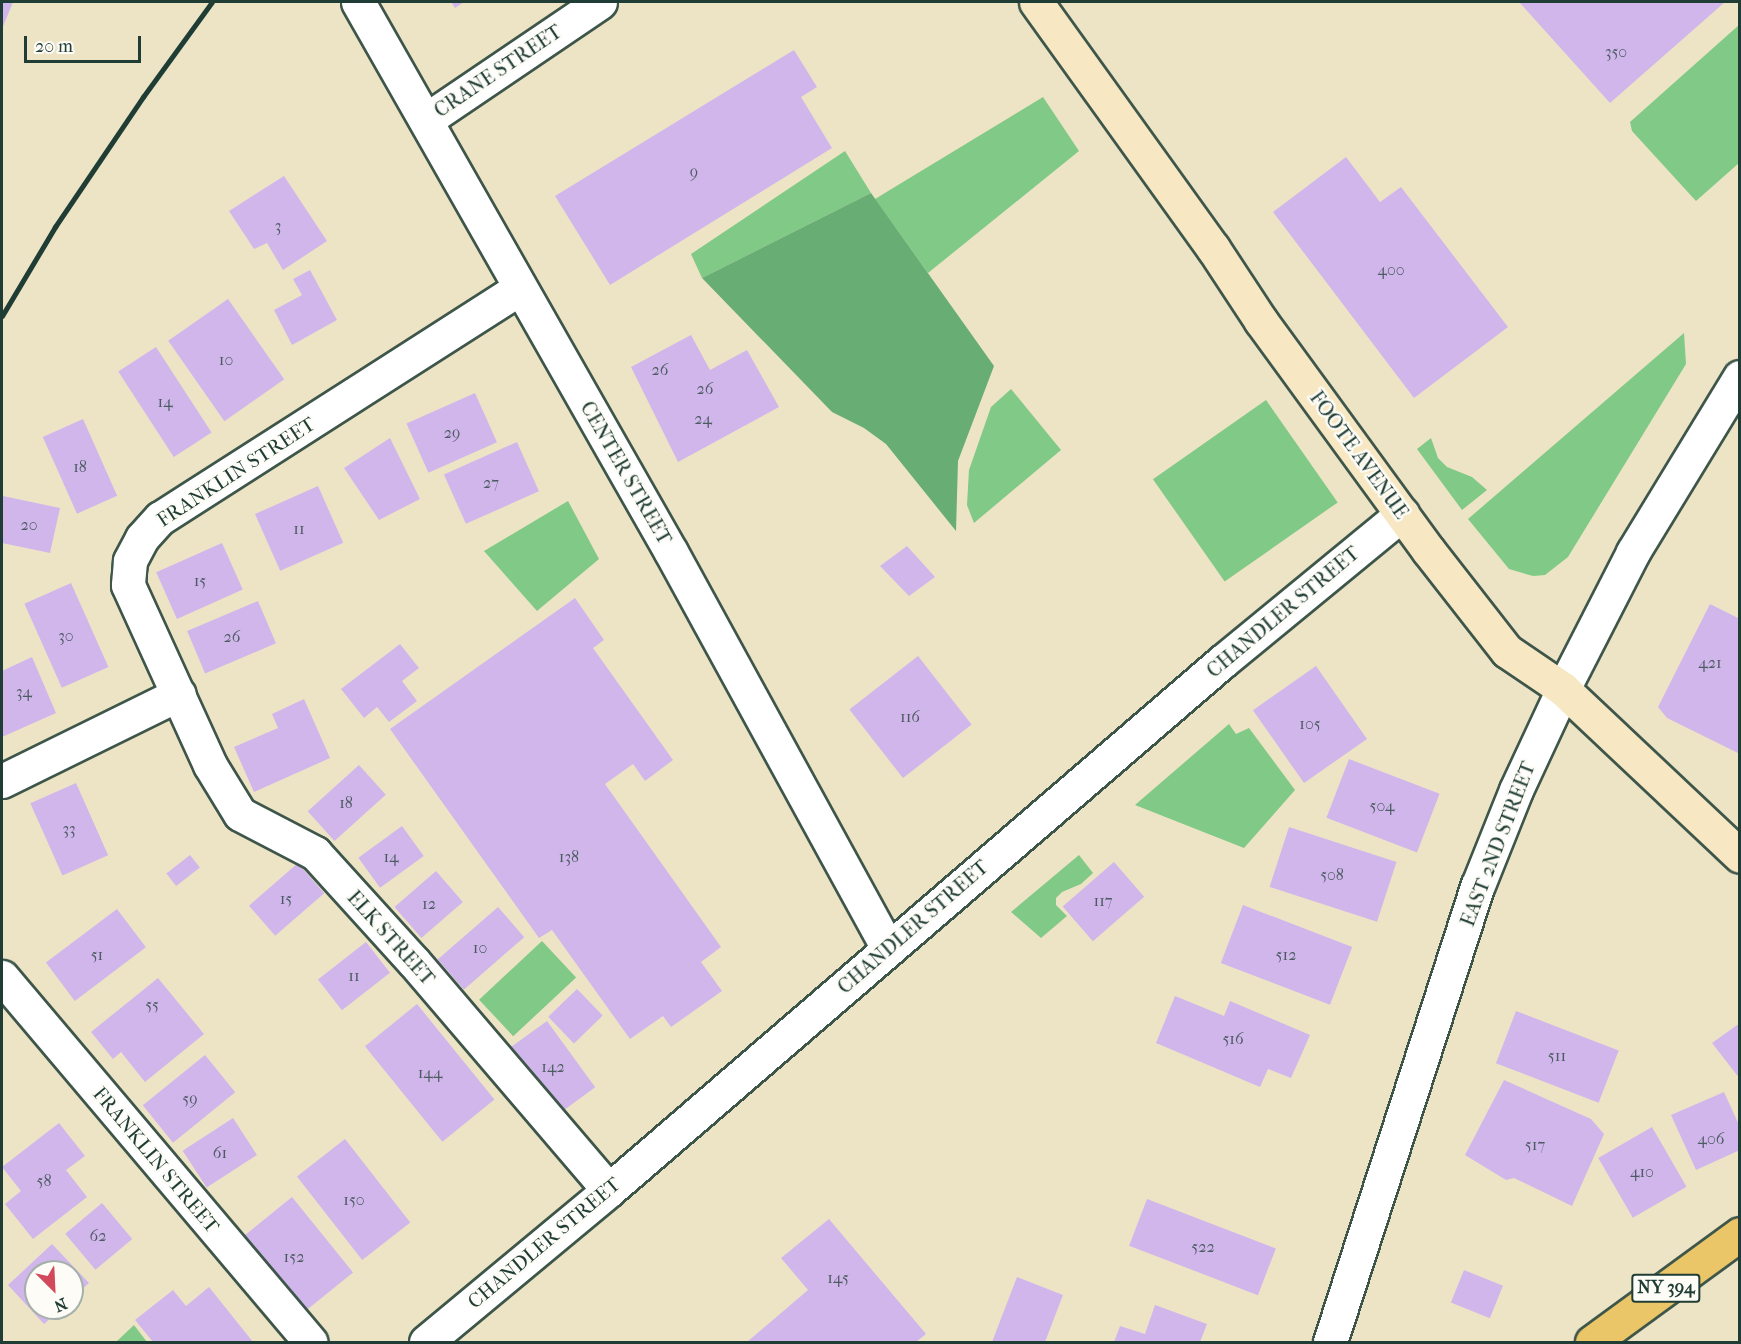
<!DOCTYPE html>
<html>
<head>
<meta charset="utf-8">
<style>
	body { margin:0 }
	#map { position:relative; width:1741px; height:1344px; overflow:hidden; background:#ede4c6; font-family:"IM FELL French Canon",serif }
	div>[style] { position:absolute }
	.green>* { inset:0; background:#80c986; transform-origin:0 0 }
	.forest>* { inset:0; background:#68ad73 }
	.building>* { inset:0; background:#d1b6ec; transform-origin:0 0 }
	.roads { filter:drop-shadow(2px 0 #3e564a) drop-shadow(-2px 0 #3e564a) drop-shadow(0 2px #3e564a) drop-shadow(0 -2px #3e564a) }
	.street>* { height:33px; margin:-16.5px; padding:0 16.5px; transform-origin:16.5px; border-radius:16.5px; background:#fff }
	.secondary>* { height:33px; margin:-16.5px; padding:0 16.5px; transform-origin:16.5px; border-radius:16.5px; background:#f7e8c3 }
	.primary>* { height:33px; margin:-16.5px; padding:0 16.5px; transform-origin:16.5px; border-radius:16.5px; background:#ebc669 }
	.rail>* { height:4.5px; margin:-2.25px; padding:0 2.25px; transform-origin:2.25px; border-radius:2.25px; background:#1f3d34 }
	span { translate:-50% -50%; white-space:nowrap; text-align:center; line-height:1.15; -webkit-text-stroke:5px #fdfcf7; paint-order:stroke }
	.number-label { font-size:16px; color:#4c5b62 }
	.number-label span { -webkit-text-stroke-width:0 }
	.shield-label span { padding:2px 4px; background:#fdfcf7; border:2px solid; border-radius:4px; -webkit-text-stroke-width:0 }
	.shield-label { font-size:18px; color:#1f3d34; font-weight:700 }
	.street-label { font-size:20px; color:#1f3d34 }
	.frame { position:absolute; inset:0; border:3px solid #1f3d34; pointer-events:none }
	.north { position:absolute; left:24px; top:1260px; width:60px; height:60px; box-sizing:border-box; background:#fdfcf7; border:2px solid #a4b0a9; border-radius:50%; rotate:156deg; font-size:16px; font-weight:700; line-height:24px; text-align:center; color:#1f3d34 }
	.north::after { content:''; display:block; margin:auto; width:21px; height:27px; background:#d1495b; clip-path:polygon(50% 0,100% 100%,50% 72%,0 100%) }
	.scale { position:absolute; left:24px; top:36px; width:117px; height:27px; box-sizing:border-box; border:3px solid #1f3d34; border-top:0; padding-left:8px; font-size:18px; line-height:21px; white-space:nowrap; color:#1f3d34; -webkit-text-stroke:4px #fdfcf7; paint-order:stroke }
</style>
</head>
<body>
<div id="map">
	<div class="green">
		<i style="clip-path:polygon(1739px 25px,1739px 163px,1696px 201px,1632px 131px,1630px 122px)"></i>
		<i style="clip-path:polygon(1043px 97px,1079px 151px,928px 273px,875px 199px)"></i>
		<i style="clip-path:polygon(845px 151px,871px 193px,702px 278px,691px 254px)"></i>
		<i style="clip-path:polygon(1684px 333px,1686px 364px,1568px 557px,1545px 575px,1533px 576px,1509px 569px,1468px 519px)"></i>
		<i style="clip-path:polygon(1011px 389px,1061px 450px,974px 523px,967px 505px,969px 470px,991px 407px)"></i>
		<i style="left:1266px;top:400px;width:125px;height:138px;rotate:55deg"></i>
		<i style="clip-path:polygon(1431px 438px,1438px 458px,1447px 467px,1472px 477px,1487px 490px,1462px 510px,1417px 449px)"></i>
		<i style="clip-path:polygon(568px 501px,599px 559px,537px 611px,484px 551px)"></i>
		<i style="clip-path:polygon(1229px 724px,1236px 734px,1249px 728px,1295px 790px,1244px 848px,1135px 805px)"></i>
		<i style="clip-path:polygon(1079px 855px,1093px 873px,1081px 884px,1062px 892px,1056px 898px,1056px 905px,1067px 916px,1041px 938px,1011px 912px)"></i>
		<i style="left:542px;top:941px;width:50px;height:86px;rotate:47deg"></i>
		<i style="clip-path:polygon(134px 1325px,147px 1342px,116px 1342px)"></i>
	</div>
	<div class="forest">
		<i style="clip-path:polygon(871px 193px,994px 366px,958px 461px,956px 531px,886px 444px,864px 428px,832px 412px,702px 278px)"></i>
	</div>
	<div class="building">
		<i style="clip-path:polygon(2px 2px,13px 2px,2px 29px)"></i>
		<i style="clip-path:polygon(451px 2px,464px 2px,455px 8px)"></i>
		<i style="clip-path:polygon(1519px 2px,1725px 2px,1610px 103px)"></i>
		<i style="clip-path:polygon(794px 50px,817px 87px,801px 97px,832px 148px,610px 285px,555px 196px)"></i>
		<i style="clip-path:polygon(1346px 157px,1380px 202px,1401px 187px,1508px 327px,1414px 398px,1273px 212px)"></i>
		<i style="clip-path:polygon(284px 176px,327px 241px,283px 270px,267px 243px,254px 249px,229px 211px)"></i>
		<i style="clip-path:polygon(310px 270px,337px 320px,292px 345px,274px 310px,302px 295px,293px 279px)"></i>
		<i style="left:228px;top:299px;width:98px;height:73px;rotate:55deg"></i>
		<i style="clip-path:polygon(691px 335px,710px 370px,747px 350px,779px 407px,678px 462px,631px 367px)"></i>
		<i style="left:156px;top:347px;width:102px;height:45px;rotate:57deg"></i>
		<i style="left:475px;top:393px;width:54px;height:75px;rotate:66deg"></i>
		<i style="left:83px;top:419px;width:84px;height:44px;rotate:66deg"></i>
		<i style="clip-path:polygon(390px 438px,420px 499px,379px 520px,344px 468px)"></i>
		<i style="left:517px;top:442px;width:54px;height:80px;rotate:66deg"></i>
		<i style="left:318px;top:486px;width:62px;height:69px;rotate:66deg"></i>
		<i style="clip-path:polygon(3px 496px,60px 508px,50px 553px,2px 543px)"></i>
		<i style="left:222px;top:543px;width:51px;height:72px;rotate:66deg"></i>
		<i style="clip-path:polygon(907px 546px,935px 577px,909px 596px,880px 566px)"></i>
		<i style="left:71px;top:583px;width:92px;height:51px;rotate:66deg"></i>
		<i style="clip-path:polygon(575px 598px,604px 640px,593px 648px,673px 760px,645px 781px,633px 764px,605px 784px,721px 947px,701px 962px,722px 991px,671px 1027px,663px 1016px,630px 1039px,552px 930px,539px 938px,390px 729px)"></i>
		<i style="left:258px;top:601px;width:46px;height:77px;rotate:67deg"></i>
		<i style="clip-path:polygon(1710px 604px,1740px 619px,1740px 754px,1667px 718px,1658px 707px)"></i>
		<i style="clip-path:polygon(400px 644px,419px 668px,402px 681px,417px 701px,389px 722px,377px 707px,364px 718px,341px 689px)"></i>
		<i style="left:918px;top:656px;width:87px;height:87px;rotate:52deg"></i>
		<i style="clip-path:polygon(32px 657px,56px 713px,2px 737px,2px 671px)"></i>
		<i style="left:1316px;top:666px;width:89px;height:77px;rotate:55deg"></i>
		<i style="clip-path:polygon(304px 699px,330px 758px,254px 792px,234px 747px,278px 728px,272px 714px)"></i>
		<i style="left:1349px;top:759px;width:97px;height:63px;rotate:21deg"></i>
		<i style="left:359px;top:765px;width:40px;height:69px;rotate:48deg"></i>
		<i style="left:76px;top:783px;width:79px;height:50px;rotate:66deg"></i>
		<i style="left:402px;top:826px;width:37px;height:54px;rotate:54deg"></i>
		<i style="left:1289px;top:827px;width:113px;height:63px;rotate:18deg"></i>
		<i style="left:190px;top:855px;width:16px;height:30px;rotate:52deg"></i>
		<i style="left:1114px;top:862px;width:46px;height:68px;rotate:49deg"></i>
		<i style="left:298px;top:863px;width:40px;height:65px;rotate:49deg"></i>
		<i style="left:436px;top:871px;width:41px;height:55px;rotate:49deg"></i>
		<i style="left:1243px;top:905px;width:117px;height:62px;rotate:21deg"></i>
		<i style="left:498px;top:907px;width:40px;height:80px;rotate:49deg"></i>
		<i style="left:117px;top:909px;width:48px;height:89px;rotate:53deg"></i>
		<i style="left:366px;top:942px;width:39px;height:61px;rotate:52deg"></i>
		<i style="clip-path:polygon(158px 978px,204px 1034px,145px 1082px,121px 1052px,113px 1059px,91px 1032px)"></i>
		<i style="left:577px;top:989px;width:37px;height:40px;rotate:46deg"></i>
		<i style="clip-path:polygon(1175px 996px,1224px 1016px,1230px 1001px,1310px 1035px,1291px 1078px,1268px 1069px,1260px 1087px,1156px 1043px)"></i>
		<i style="left:417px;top:1004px;width:123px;height:67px;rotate:51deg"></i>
		<i style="left:1516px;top:1011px;width:110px;height:56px;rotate:21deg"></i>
		<i style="left:547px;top:1021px;width:82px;height:44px;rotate:54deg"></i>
		<i style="clip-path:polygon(1740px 1023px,1740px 1079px,1712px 1043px)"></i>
		<i style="left:205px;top:1055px;width:48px;height:80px;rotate:51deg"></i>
		<i style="clip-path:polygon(1504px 1080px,1591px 1119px,1604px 1134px,1572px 1206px,1514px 1178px,1506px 1180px,1465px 1155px)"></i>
		<i style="clip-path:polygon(1724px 1092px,1740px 1127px,1740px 1150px,1696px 1170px,1671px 1115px)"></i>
		<i style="left:233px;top:1118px;width:44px;height:60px;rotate:57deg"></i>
		<i style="clip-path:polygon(59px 1123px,85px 1156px,66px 1170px,87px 1197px,33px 1239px,5px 1204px,21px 1191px,2px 1167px)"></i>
		<i style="left:1652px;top:1127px;width:69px;height:62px;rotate:60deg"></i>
		<i style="left:345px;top:1139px;width:106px;height:61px;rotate:52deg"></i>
		<i style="left:292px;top:1197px;width:97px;height:72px;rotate:51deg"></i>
		<i style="left:1147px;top:1199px;width:138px;height:50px;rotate:21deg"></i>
		<i style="left:102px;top:1203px;width:47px;height:48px;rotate:50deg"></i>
		<i style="clip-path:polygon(829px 1219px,926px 1334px,916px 1342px,747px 1342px,808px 1290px,781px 1258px)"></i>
		<i style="clip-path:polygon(52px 1244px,89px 1283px,72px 1298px,72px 1272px,36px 1272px,36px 1308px,62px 1308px,44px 1324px,8px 1285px)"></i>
		<i style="left:1464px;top:1270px;width:42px;height:35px;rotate:22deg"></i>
		<i style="clip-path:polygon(1017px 1277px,1063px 1295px,1045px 1342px,992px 1342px)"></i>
		<i style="clip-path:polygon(209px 1287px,253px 1342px,153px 1342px,135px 1320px,173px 1290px,186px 1306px)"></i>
		<i style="clip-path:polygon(1155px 1305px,1207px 1324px,1200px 1342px,1114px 1342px,1120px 1326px,1145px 1334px)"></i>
	</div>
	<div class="roads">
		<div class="street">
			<i style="left:358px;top:2px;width:633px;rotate:60.36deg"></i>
			<i style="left:671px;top:552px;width:452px;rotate:61.3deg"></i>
			<i style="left:426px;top:120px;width:210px;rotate:-34.1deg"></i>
			<i style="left:520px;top:288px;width:427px;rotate:147.4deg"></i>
			<i style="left:160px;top:518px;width:27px;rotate:132deg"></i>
			<i style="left:142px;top:538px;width:26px;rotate:118deg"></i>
			<i style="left:130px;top:561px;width:24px;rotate:95deg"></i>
			<i style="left:128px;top:585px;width:198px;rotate:65.5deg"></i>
			<i style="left:210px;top:765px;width:57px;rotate:58.5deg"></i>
			<i style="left:240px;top:814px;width:85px;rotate:27.5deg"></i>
			<i style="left:315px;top:853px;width:147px;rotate:47.8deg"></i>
			<i style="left:414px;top:962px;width:300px;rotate:49.5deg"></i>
			<i style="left:2px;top:781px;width:197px;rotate:-26.2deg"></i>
			<i style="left:2px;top:977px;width:478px;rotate:49.8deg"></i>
			<i style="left:426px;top:1342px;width:238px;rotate:-39.7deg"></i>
			<i style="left:609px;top:1190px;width:810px;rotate:-40.75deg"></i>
			<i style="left:1223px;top:661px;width:232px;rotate:-39.4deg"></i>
			<i style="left:1330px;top:1342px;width:480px;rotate:-72.1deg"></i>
			<i style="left:1478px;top:885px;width:102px;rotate:-68.2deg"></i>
			<i style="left:1516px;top:790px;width:111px;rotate:-65deg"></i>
			<i style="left:1563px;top:689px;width:154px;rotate:-62.9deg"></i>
			<i style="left:1633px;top:552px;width:205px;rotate:-58.6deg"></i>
		</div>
		<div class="secondary">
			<i style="left:1036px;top:2px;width:303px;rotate:54.3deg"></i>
			<i style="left:1213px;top:248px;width:87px;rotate:56.7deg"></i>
			<i style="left:1261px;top:321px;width:283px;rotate:53.9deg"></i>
			<i style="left:1428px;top:550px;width:128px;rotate:52deg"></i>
			<i style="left:1507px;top:651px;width:68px;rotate:34.2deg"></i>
			<i style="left:1563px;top:689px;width:243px;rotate:43.3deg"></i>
		</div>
		<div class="primary">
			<i style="left:1592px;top:1342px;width:183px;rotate:-36.1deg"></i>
		</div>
	</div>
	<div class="rail">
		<i style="left:2px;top:316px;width:104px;rotate:-59.2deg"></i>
		<i style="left:55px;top:227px;width:157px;rotate:-55.9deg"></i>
		<i style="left:143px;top:97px;width:117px;rotate:-54deg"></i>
	</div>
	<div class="number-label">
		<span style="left:1616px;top:52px">350</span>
		<span style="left:694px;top:172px">9</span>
		<span style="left:278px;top:226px">3</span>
		<span style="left:1391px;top:270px">400</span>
		<span style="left:226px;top:360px">10</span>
		<span style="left:660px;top:370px">26</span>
		<span style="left:705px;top:389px">26</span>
		<span style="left:165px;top:402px">14</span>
		<span style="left:703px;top:419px">24</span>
		<span style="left:452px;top:433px">29</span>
		<span style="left:80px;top:467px">18</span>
		<span style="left:491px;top:483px">27</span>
		<span style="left:29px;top:525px">20</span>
		<span style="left:299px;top:529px">11</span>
		<span style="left:200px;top:581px">15</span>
		<span style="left:66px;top:636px">30</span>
		<span style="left:232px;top:637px">26</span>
		<span style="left:1710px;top:663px">421</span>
		<span style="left:24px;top:692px">34</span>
		<span style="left:910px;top:717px">116</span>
		<span style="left:1310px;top:724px">105</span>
		<span style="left:346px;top:803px">18</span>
		<span style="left:1382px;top:806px">504</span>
		<span style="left:69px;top:829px">33</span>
		<span style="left:391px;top:857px">14</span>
		<span style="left:569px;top:857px">138</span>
		<span style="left:1332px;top:875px">508</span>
		<span style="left:286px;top:899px">15</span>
		<span style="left:1103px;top:901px">117</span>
		<span style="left:429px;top:904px">12</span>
		<span style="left:480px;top:948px">10</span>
		<span style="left:97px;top:955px">51</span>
		<span style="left:1286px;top:955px">512</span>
		<span style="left:354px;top:976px">11</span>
		<span style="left:152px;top:1005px">55</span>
		<span style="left:1233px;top:1039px">516</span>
		<span style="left:1557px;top:1056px">511</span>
		<span style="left:553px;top:1067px">142</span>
		<span style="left:430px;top:1073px">144</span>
		<span style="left:190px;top:1099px">59</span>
		<span style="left:1711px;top:1139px">406</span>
		<span style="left:1535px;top:1145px">517</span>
		<span style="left:220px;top:1153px">61</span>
		<span style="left:1642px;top:1172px">410</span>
		<span style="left:44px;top:1181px">58</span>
		<span style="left:354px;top:1200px">150</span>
		<span style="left:98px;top:1236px">62</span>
		<span style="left:1203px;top:1247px">522</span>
		<span style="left:294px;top:1257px">152</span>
		<span style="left:838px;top:1278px">145</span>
	</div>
	<div class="shield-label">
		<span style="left:1666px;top:1288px">NY 394</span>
	</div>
	<div class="street-label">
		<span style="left:498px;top:71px;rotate:-34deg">CRANE STREET</span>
		<span style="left:1359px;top:455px;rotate:54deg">FOOTE AVENUE</span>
		<span style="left:236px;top:472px;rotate:-33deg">FRANKLIN STREET</span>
		<span style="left:626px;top:473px;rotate:60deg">CENTER STREET</span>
		<span style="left:1283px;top:612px;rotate:-40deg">CHANDLER STREET</span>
		<span style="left:1498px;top:844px;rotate:-69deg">EAST 2ND STREET</span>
		<span style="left:913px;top:927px;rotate:-41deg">CHANDLER STREET</span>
		<span style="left:391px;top:938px;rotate:48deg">ELK STREET</span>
		<span style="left:156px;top:1160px;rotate:50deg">FRANKLIN STREET</span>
		<span style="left:544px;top:1243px;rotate:-40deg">CHANDLER STREET</span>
	</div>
	<div class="frame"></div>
	<div class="north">N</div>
	<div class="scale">20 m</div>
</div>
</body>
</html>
